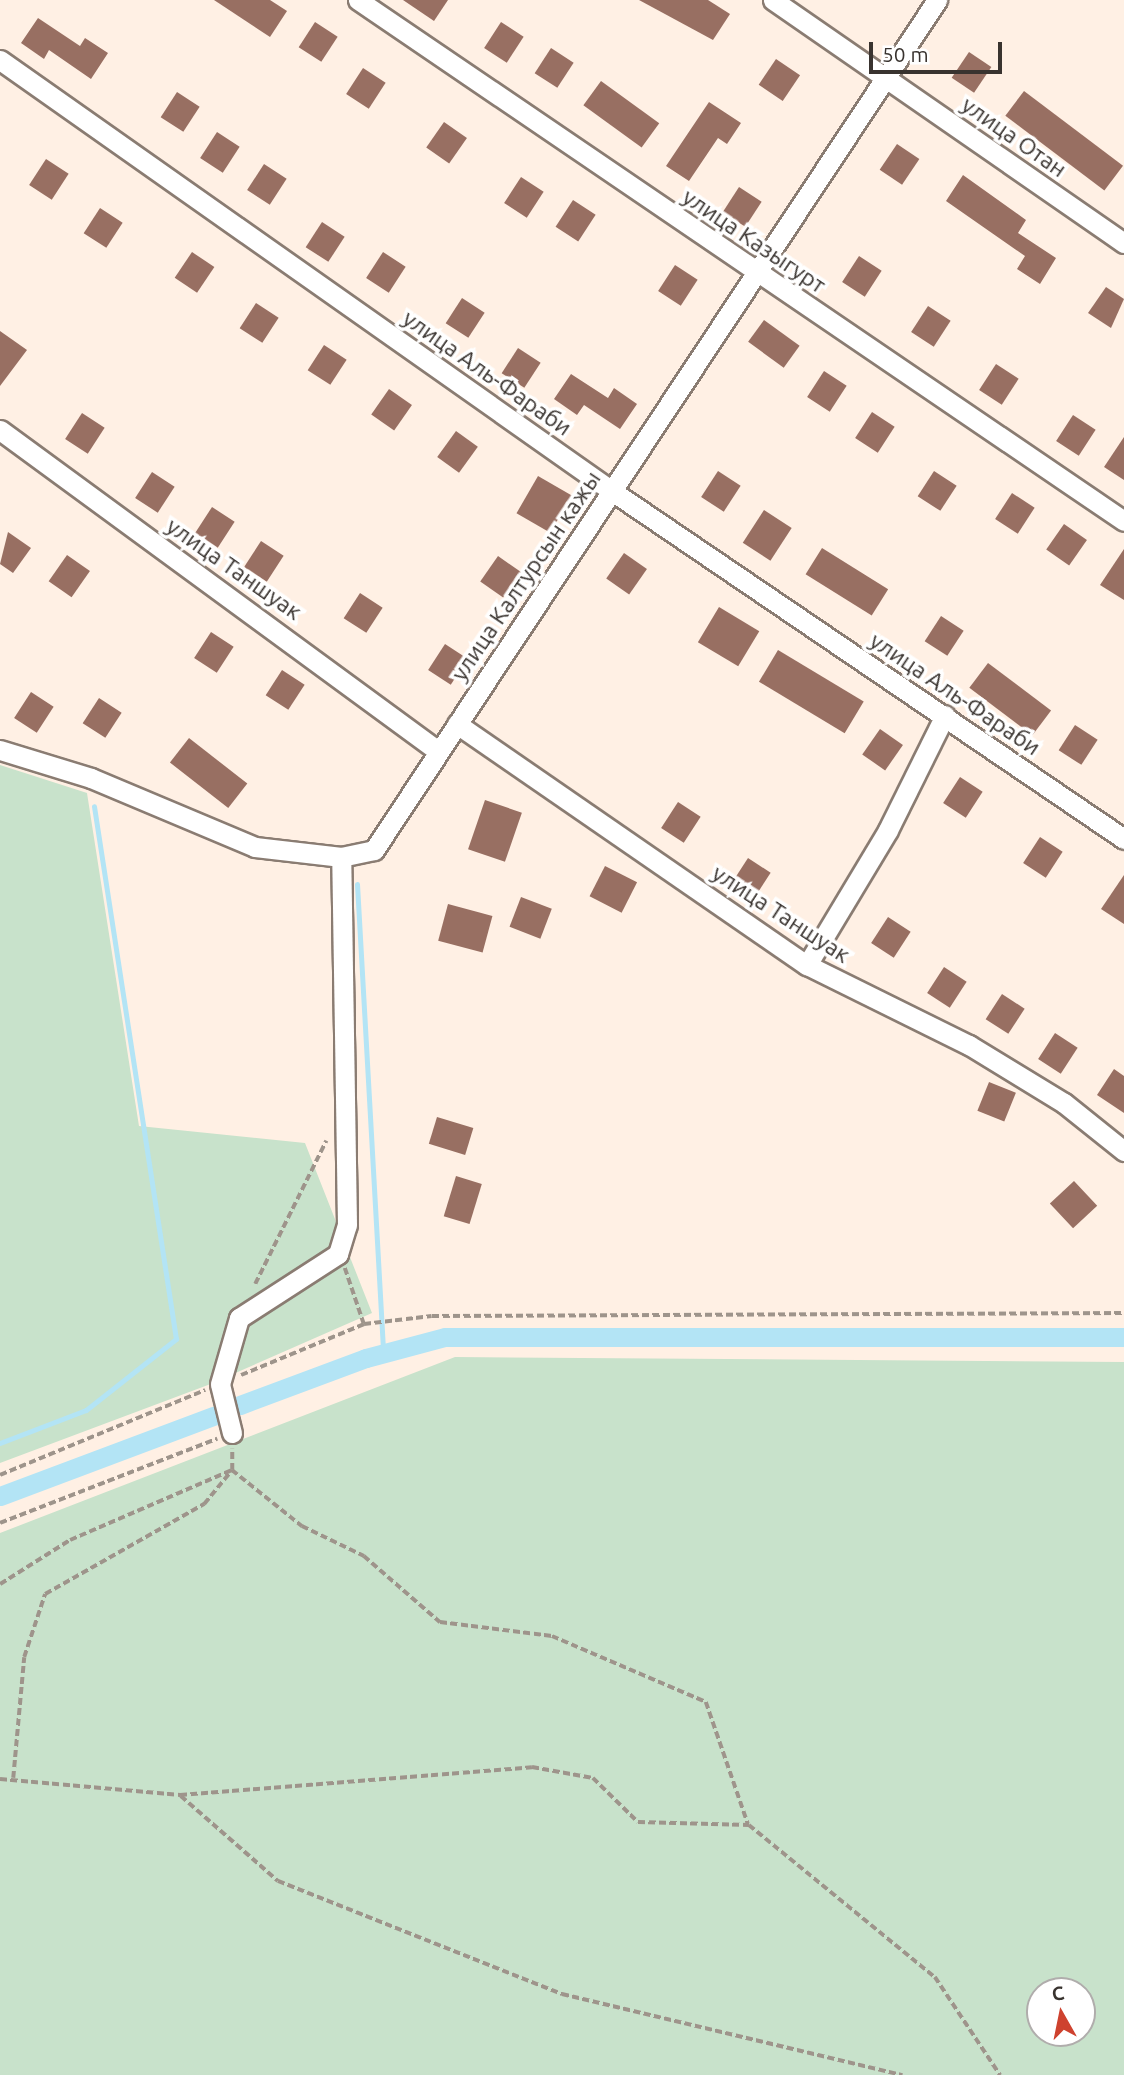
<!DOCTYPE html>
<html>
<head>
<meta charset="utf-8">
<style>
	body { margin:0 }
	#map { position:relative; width:1124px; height:2075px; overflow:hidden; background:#fff0e4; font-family:Ubuntu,sans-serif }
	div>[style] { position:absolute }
	.green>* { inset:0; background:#c8e2cb }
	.stream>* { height:5px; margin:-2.5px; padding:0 2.5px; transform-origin:2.5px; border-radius:2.5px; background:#b3e4f5 }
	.canal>* { height:19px; margin:-9.5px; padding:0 9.5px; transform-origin:9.5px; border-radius:9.5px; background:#b3e4f5 }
	.building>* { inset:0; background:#986f62; transform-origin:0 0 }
	.path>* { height:3.5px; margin-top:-1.75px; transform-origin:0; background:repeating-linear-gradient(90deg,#9e948b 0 7px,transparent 0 10.5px) }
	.roads { filter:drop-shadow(2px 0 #8a7c72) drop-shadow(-2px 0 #8a7c72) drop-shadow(0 2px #8a7c72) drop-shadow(0 -2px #8a7c72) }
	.minor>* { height:19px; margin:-9.5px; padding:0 9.5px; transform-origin:9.5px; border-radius:9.5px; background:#fff }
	span { translate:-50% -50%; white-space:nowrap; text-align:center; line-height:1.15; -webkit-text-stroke:7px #fff; paint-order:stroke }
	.street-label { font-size:23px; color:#39332f }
	.north { position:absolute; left:1026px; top:1977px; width:70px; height:70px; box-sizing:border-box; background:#fff; border:2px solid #b0adac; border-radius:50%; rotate:351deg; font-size:19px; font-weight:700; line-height:28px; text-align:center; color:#39332f }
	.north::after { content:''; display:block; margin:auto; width:24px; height:32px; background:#ce422f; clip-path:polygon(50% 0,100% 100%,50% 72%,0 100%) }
	.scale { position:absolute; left:869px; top:42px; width:133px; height:32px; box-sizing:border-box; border:4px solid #39332f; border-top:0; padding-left:9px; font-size:21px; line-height:24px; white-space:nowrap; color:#39332f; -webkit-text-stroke:5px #fff; paint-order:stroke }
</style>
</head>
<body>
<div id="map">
	<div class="green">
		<i style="clip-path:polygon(0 765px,87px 793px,139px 1126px,305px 1143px,372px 1313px,208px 1385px,0 1463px)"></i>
		<i style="clip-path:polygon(evenodd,455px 1357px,1124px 1362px,1124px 2075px,0 2075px,0 1533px,455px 1357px,1082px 1991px,1082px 2033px,1040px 2033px,1040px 1991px,1082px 1991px)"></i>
	</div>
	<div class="stream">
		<i style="left:357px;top:884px;width:471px;rotate:86.8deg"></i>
		<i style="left:0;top:1443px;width:92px;rotate:-21deg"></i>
		<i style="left:86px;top:1410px;width:115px;rotate:-38.3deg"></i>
		<i style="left:176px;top:1339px;width:539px;rotate:-98.75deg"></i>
	</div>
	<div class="canal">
		<i style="left:240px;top:1405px;width:134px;rotate:-20.5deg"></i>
		<i style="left:366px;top:1358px;width:82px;rotate:-14.9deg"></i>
		<i style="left:445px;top:1337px;width:679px"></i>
		<i style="left:0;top:1496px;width:228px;rotate:-20.6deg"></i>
	</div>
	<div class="building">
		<i style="clip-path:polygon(214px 0,270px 0,287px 11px,270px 37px)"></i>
		<i style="clip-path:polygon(403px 0,448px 0,434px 21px)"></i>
		<i style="clip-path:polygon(639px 0,708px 0,730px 14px,713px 40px)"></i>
		<i style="clip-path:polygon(38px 18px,80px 46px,85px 38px,108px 53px,91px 79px,49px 50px,44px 59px,21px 43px)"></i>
		<i style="left:315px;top:22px;width:27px;height:30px;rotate:33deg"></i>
		<i style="left:501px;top:22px;width:27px;height:31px;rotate:33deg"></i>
		<i style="left:551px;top:48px;width:27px;height:30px;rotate:33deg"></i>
		<i style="left:969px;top:52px;width:27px;height:31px;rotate:34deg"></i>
		<i style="left:776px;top:59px;width:29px;height:31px;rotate:34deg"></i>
		<i style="left:363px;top:68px;width:27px;height:31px;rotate:33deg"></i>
		<i style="left:601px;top:81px;width:72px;height:30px;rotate:36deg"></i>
		<i style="left:1024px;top:91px;width:124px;height:31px;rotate:37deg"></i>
		<i style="left:177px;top:92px;width:27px;height:30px;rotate:33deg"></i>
		<i style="clip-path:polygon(709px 102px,741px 123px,727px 144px,718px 138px,689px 181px,666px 166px)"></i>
		<i style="left:444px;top:122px;width:28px;height:31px;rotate:35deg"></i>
		<i style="left:217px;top:132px;width:27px;height:31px;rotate:33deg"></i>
		<i style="left:897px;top:144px;width:27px;height:31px;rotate:34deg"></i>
		<i style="left:46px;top:159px;width:27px;height:31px;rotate:33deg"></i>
		<i style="left:264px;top:164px;width:27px;height:31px;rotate:33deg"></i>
		<i style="clip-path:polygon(963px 175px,1026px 220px,1018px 233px,1056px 258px,1040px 284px,1017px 269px,1025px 256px,946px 201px)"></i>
		<i style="left:521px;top:177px;width:27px;height:31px;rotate:33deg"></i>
		<i style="left:739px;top:187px;width:27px;height:30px;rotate:33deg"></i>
		<i style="left:573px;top:200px;width:27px;height:32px;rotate:33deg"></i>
		<i style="left:100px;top:208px;width:27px;height:30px;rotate:33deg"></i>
		<i style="left:322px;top:222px;width:27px;height:30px;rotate:33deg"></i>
		<i style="left:192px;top:252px;width:27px;height:31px;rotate:34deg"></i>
		<i style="left:383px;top:252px;width:27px;height:31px;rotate:33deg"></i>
		<i style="left:859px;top:256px;width:27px;height:31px;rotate:33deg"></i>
		<i style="left:675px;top:265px;width:27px;height:31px;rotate:33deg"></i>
		<i style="clip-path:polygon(1106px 287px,1124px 299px,1111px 328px,1088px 313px)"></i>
		<i style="left:462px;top:298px;width:27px;height:30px;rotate:33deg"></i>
		<i style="left:256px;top:303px;width:27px;height:30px;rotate:33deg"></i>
		<i style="left:928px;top:306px;width:27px;height:31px;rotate:33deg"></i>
		<i style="left:764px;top:320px;width:44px;height:27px;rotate:36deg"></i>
		<i style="clip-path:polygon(0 331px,27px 350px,0 386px)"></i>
		<i style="left:324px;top:345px;width:27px;height:30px;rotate:33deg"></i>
		<i style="left:518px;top:348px;width:27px;height:30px;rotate:33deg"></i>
		<i style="left:996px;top:364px;width:27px;height:31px;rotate:33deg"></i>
		<i style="left:824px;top:371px;width:27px;height:31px;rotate:33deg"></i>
		<i style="clip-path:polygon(571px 374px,608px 398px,614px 388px,637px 404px,620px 429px,584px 405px,577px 415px,554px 399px)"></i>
		<i style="left:389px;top:389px;width:28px;height:31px;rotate:35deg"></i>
		<i style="left:872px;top:412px;width:27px;height:31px;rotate:33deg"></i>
		<i style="left:82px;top:413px;width:27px;height:31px;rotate:33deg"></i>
		<i style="left:1073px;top:415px;width:27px;height:31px;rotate:33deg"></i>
		<i style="left:456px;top:431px;width:27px;height:32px;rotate:36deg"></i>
		<i style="clip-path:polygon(1124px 437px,1124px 480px,1104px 467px)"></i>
		<i style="left:718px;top:471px;width:27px;height:31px;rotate:33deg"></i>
		<i style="left:934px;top:471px;width:27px;height:30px;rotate:33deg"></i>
		<i style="left:152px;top:472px;width:27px;height:31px;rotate:33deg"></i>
		<i style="left:538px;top:476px;width:39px;height:43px;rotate:30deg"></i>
		<i style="left:1012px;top:493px;width:27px;height:31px;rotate:33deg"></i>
		<i style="left:212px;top:507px;width:27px;height:31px;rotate:33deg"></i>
		<i style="left:764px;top:510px;width:33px;height:39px;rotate:33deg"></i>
		<i style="left:1064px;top:524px;width:28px;height:31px;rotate:35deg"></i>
		<i style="clip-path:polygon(8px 532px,31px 548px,13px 573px,0 564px)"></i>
		<i style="left:261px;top:541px;width:27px;height:31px;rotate:33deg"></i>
		<i style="left:822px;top:548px;width:78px;height:31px;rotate:32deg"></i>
		<i style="clip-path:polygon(1124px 549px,1124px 600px,1100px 585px)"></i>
		<i style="left:624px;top:553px;width:28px;height:31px;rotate:35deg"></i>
		<i style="left:67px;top:555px;width:28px;height:32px;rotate:35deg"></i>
		<i style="left:498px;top:556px;width:28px;height:31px;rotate:35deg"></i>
		<i style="left:360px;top:593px;width:27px;height:30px;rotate:33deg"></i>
		<i style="left:719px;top:607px;width:47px;height:41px;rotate:31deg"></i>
		<i style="left:941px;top:616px;width:27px;height:30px;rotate:33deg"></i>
		<i style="left:211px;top:632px;width:27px;height:31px;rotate:33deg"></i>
		<i style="left:445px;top:644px;width:27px;height:31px;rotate:33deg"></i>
		<i style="left:778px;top:650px;width:100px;height:37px;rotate:31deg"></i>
		<i style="left:988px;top:663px;width:79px;height:31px;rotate:37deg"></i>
		<i style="left:282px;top:670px;width:27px;height:30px;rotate:33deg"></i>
		<i style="left:31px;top:692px;width:27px;height:31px;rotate:33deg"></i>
		<i style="left:99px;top:698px;width:27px;height:30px;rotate:33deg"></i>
		<i style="left:1075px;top:725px;width:27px;height:30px;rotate:33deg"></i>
		<i style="left:880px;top:729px;width:28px;height:31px;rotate:35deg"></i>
		<i style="left:189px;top:738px;width:74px;height:31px;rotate:38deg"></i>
		<i style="left:960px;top:777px;width:27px;height:31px;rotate:33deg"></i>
		<i style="left:485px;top:800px;width:39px;height:52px;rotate:19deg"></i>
		<i style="left:678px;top:802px;width:27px;height:31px;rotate:33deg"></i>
		<i style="left:1040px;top:837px;width:27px;height:31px;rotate:33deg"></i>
		<i style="left:748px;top:858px;width:27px;height:31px;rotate:33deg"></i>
		<i style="left:605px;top:866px;width:36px;height:34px;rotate:27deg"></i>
		<i style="clip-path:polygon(1124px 875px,1124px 924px,1101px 909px)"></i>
		<i style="left:521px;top:897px;width:33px;height:32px;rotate:21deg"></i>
		<i style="left:448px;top:904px;width:46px;height:38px;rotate:15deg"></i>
		<i style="left:888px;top:917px;width:27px;height:31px;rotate:33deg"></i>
		<i style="left:944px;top:967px;width:27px;height:31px;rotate:33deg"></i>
		<i style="left:1002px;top:994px;width:27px;height:30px;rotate:33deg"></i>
		<i style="left:1055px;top:1033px;width:27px;height:31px;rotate:33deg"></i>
		<i style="clip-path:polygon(1114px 1069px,1124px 1076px,1124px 1113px,1097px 1095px)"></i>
		<i style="left:989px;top:1082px;width:29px;height:31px;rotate:22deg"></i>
		<i style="left:437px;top:1117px;width:38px;height:28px;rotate:17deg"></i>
		<i style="left:456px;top:1176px;width:27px;height:42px;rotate:17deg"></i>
		<i style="left:1074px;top:1181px;width:34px;height:33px;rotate:47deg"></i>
	</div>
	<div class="path">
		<i style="left:345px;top:1268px;width:59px;rotate:71.3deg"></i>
		<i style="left:255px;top:1284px;width:160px;rotate:-63.6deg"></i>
		<i style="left:241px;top:1375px;width:133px;rotate:-22.5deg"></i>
		<i style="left:364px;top:1324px;width:68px;rotate:-6.7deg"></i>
		<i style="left:432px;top:1316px;width:692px;rotate:-0.25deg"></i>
		<i style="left:0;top:1475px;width:222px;rotate:-22.5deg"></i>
		<i style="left:0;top:1523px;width:233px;rotate:-21.2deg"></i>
		<i style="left:0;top:1584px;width:83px;rotate:-32.2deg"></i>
		<i style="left:70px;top:1540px;width:176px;rotate:-23.4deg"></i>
		<i style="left:232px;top:1470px;width:90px;rotate:38.7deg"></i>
		<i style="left:302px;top:1526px;width:69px;rotate:25.8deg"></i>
		<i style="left:364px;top:1556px;width:101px;rotate:41deg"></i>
		<i style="left:440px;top:1622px;width:113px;rotate:7.1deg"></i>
		<i style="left:552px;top:1636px;width:168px;rotate:23.2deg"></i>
		<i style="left:706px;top:1702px;width:129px;rotate:71deg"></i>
		<i style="left:13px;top:1778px;width:121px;rotate:-84.8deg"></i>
		<i style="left:24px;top:1657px;width:66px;rotate:-71.6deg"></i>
		<i style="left:45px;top:1594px;width:183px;rotate:-29.5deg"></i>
		<i style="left:204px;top:1504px;width:44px;rotate:-50.5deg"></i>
		<i style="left:232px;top:1470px;width:21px;rotate:-90deg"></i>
		<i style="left:0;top:1779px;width:181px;rotate:5.1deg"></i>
		<i style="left:180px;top:1795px;width:353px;rotate:-4.5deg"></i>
		<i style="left:532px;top:1767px;width:62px;rotate:10.2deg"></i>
		<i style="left:593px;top:1778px;width:63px;rotate:44.4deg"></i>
		<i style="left:638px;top:1822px;width:111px;rotate:1.5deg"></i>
		<i style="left:749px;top:1825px;width:240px;rotate:39.3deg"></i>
		<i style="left:935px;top:1977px;width:118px;rotate:56.4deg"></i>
		<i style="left:181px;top:1796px;width:129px;rotate:41.2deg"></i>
		<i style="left:278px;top:1881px;width:306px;rotate:21.7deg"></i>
		<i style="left:562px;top:1994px;width:350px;rotate:13.4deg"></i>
	</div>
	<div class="roads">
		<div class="minor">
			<i style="left:358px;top:0;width:926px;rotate:34.22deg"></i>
			<i style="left:773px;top:0;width:427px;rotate:34.7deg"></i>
			<i style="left:0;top:60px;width:749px;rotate:35.16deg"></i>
			<i style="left:612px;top:491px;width:619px;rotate:34.2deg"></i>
			<i style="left:0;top:430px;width:543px;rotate:36.24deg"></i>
			<i style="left:457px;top:724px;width:425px;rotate:34.6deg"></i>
			<i style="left:807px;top:965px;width:181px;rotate:26.3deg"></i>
			<i style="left:969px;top:1045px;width:111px;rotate:31.4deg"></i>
			<i style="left:1064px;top:1103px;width:77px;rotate:38.7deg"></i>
			<i style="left:0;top:750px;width:95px;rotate:17.1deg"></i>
			<i style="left:91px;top:778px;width:178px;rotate:22.8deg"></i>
			<i style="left:255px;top:847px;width:87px;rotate:6.6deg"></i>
			<i style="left:341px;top:857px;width:34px;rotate:-12deg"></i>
			<i style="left:374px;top:850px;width:1020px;rotate:-56.48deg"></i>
			<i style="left:807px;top:965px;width:157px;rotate:-59deg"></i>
			<i style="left:888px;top:830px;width:128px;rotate:-63.6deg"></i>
			<i style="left:232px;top:1433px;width:50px;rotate:-103.8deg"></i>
			<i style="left:220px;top:1384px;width:69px;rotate:-73.9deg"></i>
			<i style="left:239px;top:1318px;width:118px;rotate:-32.9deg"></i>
			<i style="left:338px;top:1254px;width:30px;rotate:-73deg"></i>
			<i style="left:347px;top:1225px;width:368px;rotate:-90.9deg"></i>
		</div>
	</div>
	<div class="street-label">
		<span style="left:1014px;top:137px;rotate:35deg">улица Отан</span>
		<span style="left:754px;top:241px;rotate:34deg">улица Казыгурт</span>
		<span style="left:487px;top:373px;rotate:35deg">улица Аль-Фараби</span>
		<span style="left:234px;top:569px;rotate:35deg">улица Таншуак</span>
		<span style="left:526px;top:576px;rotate:-56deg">улица Калтурсын кажы</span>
		<span style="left:955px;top:694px;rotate:34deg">улица Аль-Фараби</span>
		<span style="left:781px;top:914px;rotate:33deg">улица Таншуак</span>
	</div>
	<div class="north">С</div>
	<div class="scale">50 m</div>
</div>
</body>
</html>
